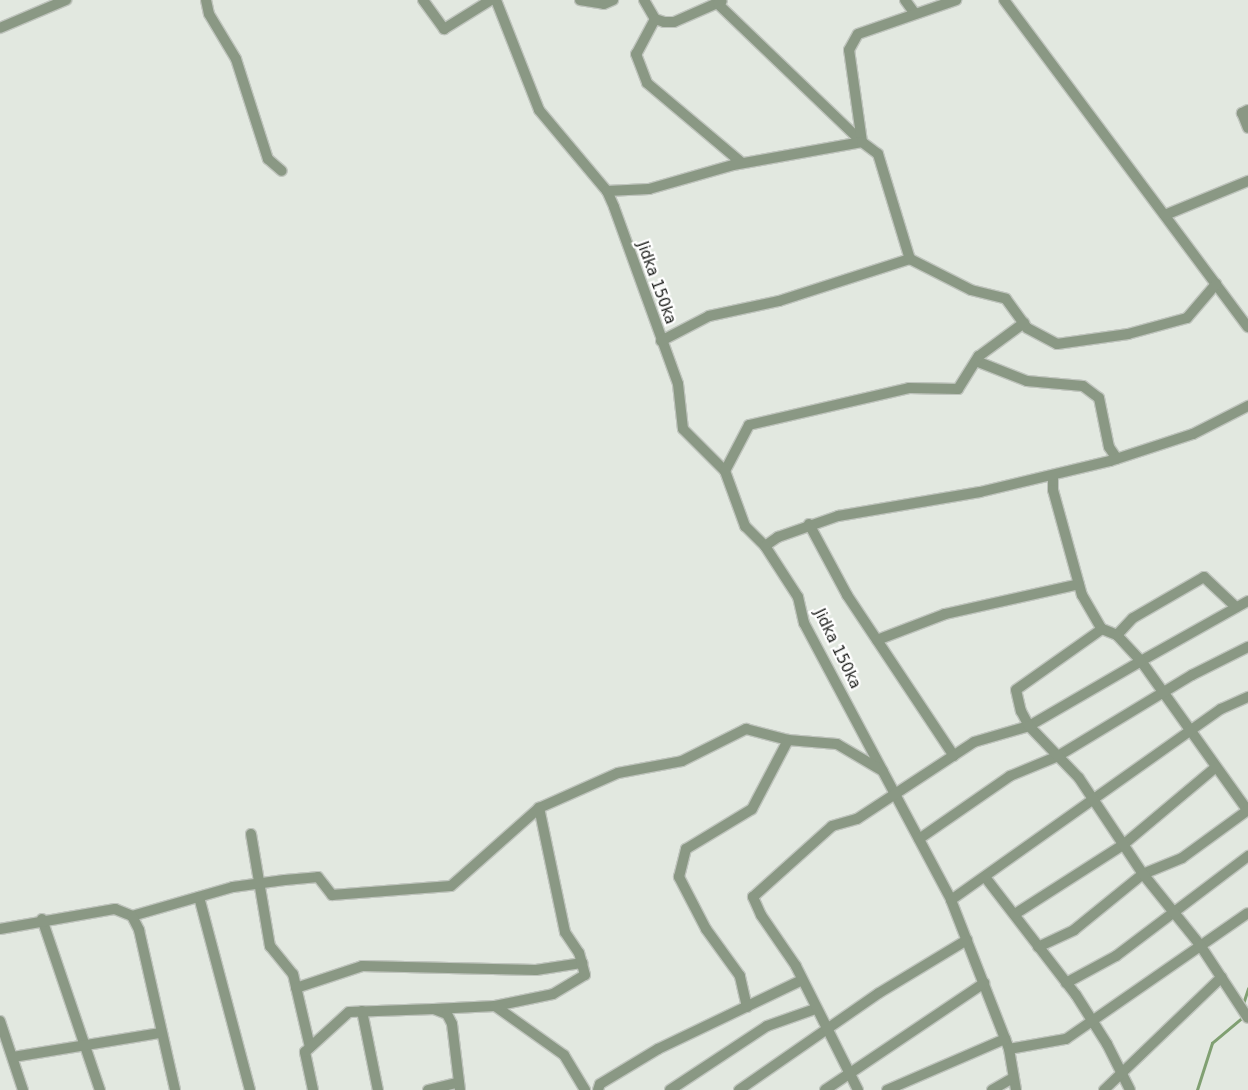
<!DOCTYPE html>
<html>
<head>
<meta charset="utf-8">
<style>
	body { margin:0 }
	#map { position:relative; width:1248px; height:1090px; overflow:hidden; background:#e2e8e0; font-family:"DejaVu Sans",sans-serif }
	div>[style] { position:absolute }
	.stream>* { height:2.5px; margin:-1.25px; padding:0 1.25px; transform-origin:1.25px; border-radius:1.25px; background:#80a072 }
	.roads { filter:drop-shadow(1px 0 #bfc4bd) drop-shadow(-1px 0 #bfc4bd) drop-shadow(0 1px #bfc4bd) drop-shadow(0 -1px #bfc4bd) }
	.minor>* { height:10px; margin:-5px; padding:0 5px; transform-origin:5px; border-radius:5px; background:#8a9884 }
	span { translate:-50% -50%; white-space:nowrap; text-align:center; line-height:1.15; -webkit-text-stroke:4.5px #fff; paint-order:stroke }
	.street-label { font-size:15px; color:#1d1f1c }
</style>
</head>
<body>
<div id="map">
	<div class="stream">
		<i style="left:1243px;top:1004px;width:16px;rotate:-72deg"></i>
		<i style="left:1197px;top:1090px;width:49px;rotate:-72.3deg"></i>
		<i style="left:1212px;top:1043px;width:40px;rotate:-40deg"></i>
	</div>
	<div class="roads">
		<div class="minor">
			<i style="left:206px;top:0;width:14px;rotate:78deg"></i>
			<i style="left:209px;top:14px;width:52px;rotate:59deg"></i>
			<i style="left:236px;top:59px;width:105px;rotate:72.3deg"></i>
			<i style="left:268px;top:159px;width:18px;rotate:41deg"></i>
			<i style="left:423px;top:0;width:36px;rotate:54deg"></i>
			<i style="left:444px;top:29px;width:55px;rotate:-31.7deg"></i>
			<i style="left:496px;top:0;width:118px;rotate:68.6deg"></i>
			<i style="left:539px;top:110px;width:106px;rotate:50deg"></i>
			<i style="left:607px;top:191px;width:17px;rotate:66deg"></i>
			<i style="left:614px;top:207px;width:188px;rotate:70.1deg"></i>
			<i style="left:678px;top:384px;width:45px;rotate:83.7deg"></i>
			<i style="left:683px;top:429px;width:59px;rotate:45deg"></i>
			<i style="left:725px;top:471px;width:59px;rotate:70deg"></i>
			<i style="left:745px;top:526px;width:28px;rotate:45deg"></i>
			<i style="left:765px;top:546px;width:61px;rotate:57.1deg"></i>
			<i style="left:798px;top:597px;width:27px;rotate:77deg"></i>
			<i style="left:804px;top:623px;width:314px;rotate:62deg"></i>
			<i style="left:951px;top:900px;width:160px;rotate:68.7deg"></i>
			<i style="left:1009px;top:1049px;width:42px;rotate:80.3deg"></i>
			<i style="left:580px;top:0;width:24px;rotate:9deg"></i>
			<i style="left:604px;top:4px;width:10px;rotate:-24deg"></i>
			<i style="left:644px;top:0;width:22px;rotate:60deg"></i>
			<i style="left:655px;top:19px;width:9px;rotate:18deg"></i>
			<i style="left:664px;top:22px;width:10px"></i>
			<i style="left:674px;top:22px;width:52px;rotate:-23.6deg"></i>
			<i style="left:905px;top:0;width:17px;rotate:54deg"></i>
			<i style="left:1004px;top:0;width:408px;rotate:53.3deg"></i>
			<i style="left:718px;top:4px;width:199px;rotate:43.8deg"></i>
			<i style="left:655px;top:19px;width:40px;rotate:118deg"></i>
			<i style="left:636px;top:54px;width:31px;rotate:69deg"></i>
			<i style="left:647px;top:83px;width:124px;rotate:40.1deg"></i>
			<i style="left:0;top:28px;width:72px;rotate:-23deg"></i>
			<i style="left:1248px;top:110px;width:7px;rotate:153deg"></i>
			<i style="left:1242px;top:113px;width:16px;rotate:68deg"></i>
			<i style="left:862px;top:142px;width:93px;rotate:-98deg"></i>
			<i style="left:849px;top:50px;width:18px;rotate:-61deg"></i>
			<i style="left:858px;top:34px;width:104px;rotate:-19.1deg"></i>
			<i style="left:607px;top:191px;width:42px;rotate:-2.7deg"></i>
			<i style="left:649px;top:189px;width:87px;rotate:-15.9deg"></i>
			<i style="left:733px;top:165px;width:131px;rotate:-10.1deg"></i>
			<i style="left:862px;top:142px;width:20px;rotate:37deg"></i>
			<i style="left:878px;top:154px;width:110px;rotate:73.1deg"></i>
			<i style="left:1165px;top:215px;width:90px;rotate:-22.3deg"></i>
			<i style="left:661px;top:341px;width:54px;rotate:-27.5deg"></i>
			<i style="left:709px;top:316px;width:72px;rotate:-12.1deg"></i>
			<i style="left:779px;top:301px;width:138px;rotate:-17.8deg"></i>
			<i style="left:910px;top:259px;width:68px;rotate:26.9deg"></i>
			<i style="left:971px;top:290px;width:36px;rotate:14deg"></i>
			<i style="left:1006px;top:299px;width:36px;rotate:54deg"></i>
			<i style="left:1027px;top:328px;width:34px;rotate:28deg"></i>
			<i style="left:1057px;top:344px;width:72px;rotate:-8deg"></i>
			<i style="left:1128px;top:334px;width:61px;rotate:-15.2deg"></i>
			<i style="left:1187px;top:318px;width:45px;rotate:-49.5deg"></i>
			<i style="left:976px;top:361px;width:55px;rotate:21.4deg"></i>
			<i style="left:1027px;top:381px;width:56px;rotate:5.1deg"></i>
			<i style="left:1083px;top:386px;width:20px;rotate:37deg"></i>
			<i style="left:1099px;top:398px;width:50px;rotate:78.5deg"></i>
			<i style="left:1109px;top:447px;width:14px;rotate:56deg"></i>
			<i style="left:725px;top:471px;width:52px;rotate:-62.4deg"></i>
			<i style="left:749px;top:425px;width:164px;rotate:-13deg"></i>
			<i style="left:909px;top:388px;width:49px;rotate:1.2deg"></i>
			<i style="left:958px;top:389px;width:39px;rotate:-58deg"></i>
			<i style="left:979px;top:356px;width:56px;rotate:-36.3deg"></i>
			<i style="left:1053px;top:477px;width:13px;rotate:90deg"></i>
			<i style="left:1053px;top:490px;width:109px;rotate:74.6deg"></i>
			<i style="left:1082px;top:595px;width:39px;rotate:60deg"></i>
			<i style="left:809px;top:524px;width:81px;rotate:61.8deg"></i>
			<i style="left:847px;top:595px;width:193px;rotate:56.4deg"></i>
			<i style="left:765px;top:546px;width:16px;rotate:-35deg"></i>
			<i style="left:778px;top:537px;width:64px;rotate:-19.3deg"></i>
			<i style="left:838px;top:516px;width:144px;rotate:-9.6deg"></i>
			<i style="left:980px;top:492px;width:134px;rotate:-13.4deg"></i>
			<i style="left:1110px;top:461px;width:87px;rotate:-18deg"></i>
			<i style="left:1193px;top:434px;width:62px;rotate:-27deg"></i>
			<i style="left:1248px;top:601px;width:123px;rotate:150.7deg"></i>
			<i style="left:1141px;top:661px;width:184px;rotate:54.5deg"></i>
			<i style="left:1117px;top:635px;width:23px;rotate:-47deg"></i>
			<i style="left:1133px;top:618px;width:82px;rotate:-30deg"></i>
			<i style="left:1204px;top:577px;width:44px;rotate:43.2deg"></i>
			<i style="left:877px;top:640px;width:73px;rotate:-20.9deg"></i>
			<i style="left:945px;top:614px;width:137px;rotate:-12.6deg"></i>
			<i style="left:251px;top:834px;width:114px;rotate:80.4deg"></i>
			<i style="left:270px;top:946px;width:36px;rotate:51deg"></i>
			<i style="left:293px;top:974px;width:75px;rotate:76.9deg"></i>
			<i style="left:919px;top:839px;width:111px;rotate:-34.7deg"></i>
			<i style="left:1010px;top:776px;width:52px;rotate:-22.6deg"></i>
			<i style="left:1058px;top:756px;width:157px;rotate:-31.2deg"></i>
			<i style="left:1192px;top:675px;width:63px;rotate:-26.6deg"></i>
			<i style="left:985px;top:877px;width:149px;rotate:52.4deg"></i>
			<i style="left:1076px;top:995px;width:58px;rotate:57.7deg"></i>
			<i style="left:1107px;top:1044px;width:51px;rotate:63.4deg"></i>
			<i style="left:199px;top:897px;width:200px;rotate:75.2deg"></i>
			<i style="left:951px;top:900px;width:331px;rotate:-35.3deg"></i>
			<i style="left:1221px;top:709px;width:30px;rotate:-24deg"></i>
			<i style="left:1015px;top:914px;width:128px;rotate:-32.6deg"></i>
			<i style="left:1123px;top:845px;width:121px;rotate:-40deg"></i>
			<i style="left:132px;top:916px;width:105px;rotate:-16deg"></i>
			<i style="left:233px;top:887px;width:52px;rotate:-7.7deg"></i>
			<i style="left:285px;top:880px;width:33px;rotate:-5deg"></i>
			<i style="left:318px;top:877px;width:23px;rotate:52deg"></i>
			<i style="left:332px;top:895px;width:119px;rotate:-4.3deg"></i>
			<i style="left:451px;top:886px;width:118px;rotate:-41.6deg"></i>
			<i style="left:539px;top:808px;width:86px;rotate:-23.9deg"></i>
			<i style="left:618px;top:773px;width:65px;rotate:-10.6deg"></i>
			<i style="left:682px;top:761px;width:72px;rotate:-26.6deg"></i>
			<i style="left:746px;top:729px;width:43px;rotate:14.7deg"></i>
			<i style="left:788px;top:740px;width:49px;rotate:4.7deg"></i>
			<i style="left:837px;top:744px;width:53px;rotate:30.4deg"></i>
			<i style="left:42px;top:919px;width:181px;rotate:71.3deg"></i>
			<i style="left:0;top:929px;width:117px;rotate:-9.9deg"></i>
			<i style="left:115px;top:909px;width:18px;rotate:22deg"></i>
			<i style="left:132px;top:916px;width:16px;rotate:63deg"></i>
			<i style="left:139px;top:930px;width:164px;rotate:77.3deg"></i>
			<i style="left:1038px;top:947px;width:40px;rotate:-25deg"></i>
			<i style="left:1074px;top:930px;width:89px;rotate:-39.1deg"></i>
			<i style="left:1143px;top:874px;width:42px;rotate:-22.3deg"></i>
			<i style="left:1182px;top:858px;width:82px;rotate:-36deg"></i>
			<i style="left:1066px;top:983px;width:57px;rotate:-28.4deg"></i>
			<i style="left:1116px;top:956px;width:166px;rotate:-37.1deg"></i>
			<i style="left:296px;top:988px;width:70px;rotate:-18.4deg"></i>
			<i style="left:362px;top:966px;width:174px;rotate:1.3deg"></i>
			<i style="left:536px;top:970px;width:47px;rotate:-8.7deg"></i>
			<i style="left:495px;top:1006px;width:85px;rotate:35.4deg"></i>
			<i style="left:564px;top:1055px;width:41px;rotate:59deg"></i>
			<i style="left:747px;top:1007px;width:32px;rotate:-103deg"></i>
			<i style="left:740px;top:976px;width:58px;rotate:-125.9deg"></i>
			<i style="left:706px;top:929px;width:59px;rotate:-117.4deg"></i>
			<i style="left:679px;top:877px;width:29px;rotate:-76deg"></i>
			<i style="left:686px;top:849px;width:77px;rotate:-31.2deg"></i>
			<i style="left:752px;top:809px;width:78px;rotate:-62.4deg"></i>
			<i style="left:434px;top:1009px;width:61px;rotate:-2.8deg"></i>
			<i style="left:495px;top:1006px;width:59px;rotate:-11.7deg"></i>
			<i style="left:553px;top:994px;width:37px;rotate:-31deg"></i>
			<i style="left:585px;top:975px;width:23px;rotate:-105deg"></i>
			<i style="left:579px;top:953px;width:25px;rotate:-124deg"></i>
			<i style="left:565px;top:932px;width:127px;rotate:-101.8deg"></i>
			<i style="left:362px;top:1011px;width:81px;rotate:78.6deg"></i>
			<i style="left:0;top:1021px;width:73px;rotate:71.6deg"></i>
			<i style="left:1009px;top:1049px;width:58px;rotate:-10deg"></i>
			<i style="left:1066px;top:1039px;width:221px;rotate:-34.7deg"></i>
			<i style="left:13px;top:1057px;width:148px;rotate:-9.3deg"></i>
			<i style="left:313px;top:1090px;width:39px;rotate:-102deg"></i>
			<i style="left:305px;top:1052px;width:59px;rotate:-42.3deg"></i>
			<i style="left:349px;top:1012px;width:85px;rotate:-2deg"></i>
			<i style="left:434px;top:1009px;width:14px;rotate:21deg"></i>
			<i style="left:447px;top:1014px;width:11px;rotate:63deg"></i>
			<i style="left:452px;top:1024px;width:66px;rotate:83.1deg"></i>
			<i style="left:428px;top:1090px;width:32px;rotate:-14deg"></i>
			<i style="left:598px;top:1090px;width:6px;rotate:-72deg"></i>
			<i style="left:600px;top:1084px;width:68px;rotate:-31.1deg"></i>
			<i style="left:658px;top:1049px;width:160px;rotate:-25.6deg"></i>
			<i style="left:670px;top:1090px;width:116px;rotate:-33.4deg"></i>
			<i style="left:767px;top:1026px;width:51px;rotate:-19.5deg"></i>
			<i style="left:739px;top:1090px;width:170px;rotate:-34.7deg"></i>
			<i style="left:879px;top:993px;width:103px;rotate:-31.1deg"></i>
			<i style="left:825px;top:1090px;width:192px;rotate:-33.9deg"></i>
			<i style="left:858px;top:1090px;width:139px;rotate:-116.6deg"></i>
			<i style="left:796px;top:966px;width:62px;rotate:-124.5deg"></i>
			<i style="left:761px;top:915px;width:20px;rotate:-114deg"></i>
			<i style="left:753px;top:897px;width:106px;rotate:-41.9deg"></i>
			<i style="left:832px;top:826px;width:26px;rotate:-16deg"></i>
			<i style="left:857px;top:819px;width:140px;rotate:-33.3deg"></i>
			<i style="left:974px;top:742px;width:57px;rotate:-16.2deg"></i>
			<i style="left:1029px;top:726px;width:129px;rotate:-30.1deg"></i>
			<i style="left:1141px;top:661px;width:35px;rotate:-133deg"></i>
			<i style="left:1117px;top:635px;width:16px;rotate:-158deg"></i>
			<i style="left:1102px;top:629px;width:105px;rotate:144.7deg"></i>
			<i style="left:1016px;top:690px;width:22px;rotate:77deg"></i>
			<i style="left:1021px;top:711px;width:17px;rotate:62deg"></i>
			<i style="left:1029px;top:726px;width:72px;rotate:46.1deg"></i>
			<i style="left:1079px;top:778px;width:115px;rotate:56.3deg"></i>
			<i style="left:1143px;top:874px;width:91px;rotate:51.2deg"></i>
			<i style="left:1200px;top:945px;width:87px;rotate:56.7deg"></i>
			<i style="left:887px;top:1090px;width:129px;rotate:-23.4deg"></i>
			<i style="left:992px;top:1090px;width:24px;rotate:-30deg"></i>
			<i style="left:1104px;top:1090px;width:163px;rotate:-43.8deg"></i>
		</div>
	</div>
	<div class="street-label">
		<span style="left:656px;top:283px;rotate:70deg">Jidka 150ka</span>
		<span style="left:837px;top:649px;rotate:64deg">Jidka 150ka</span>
	</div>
</div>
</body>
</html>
